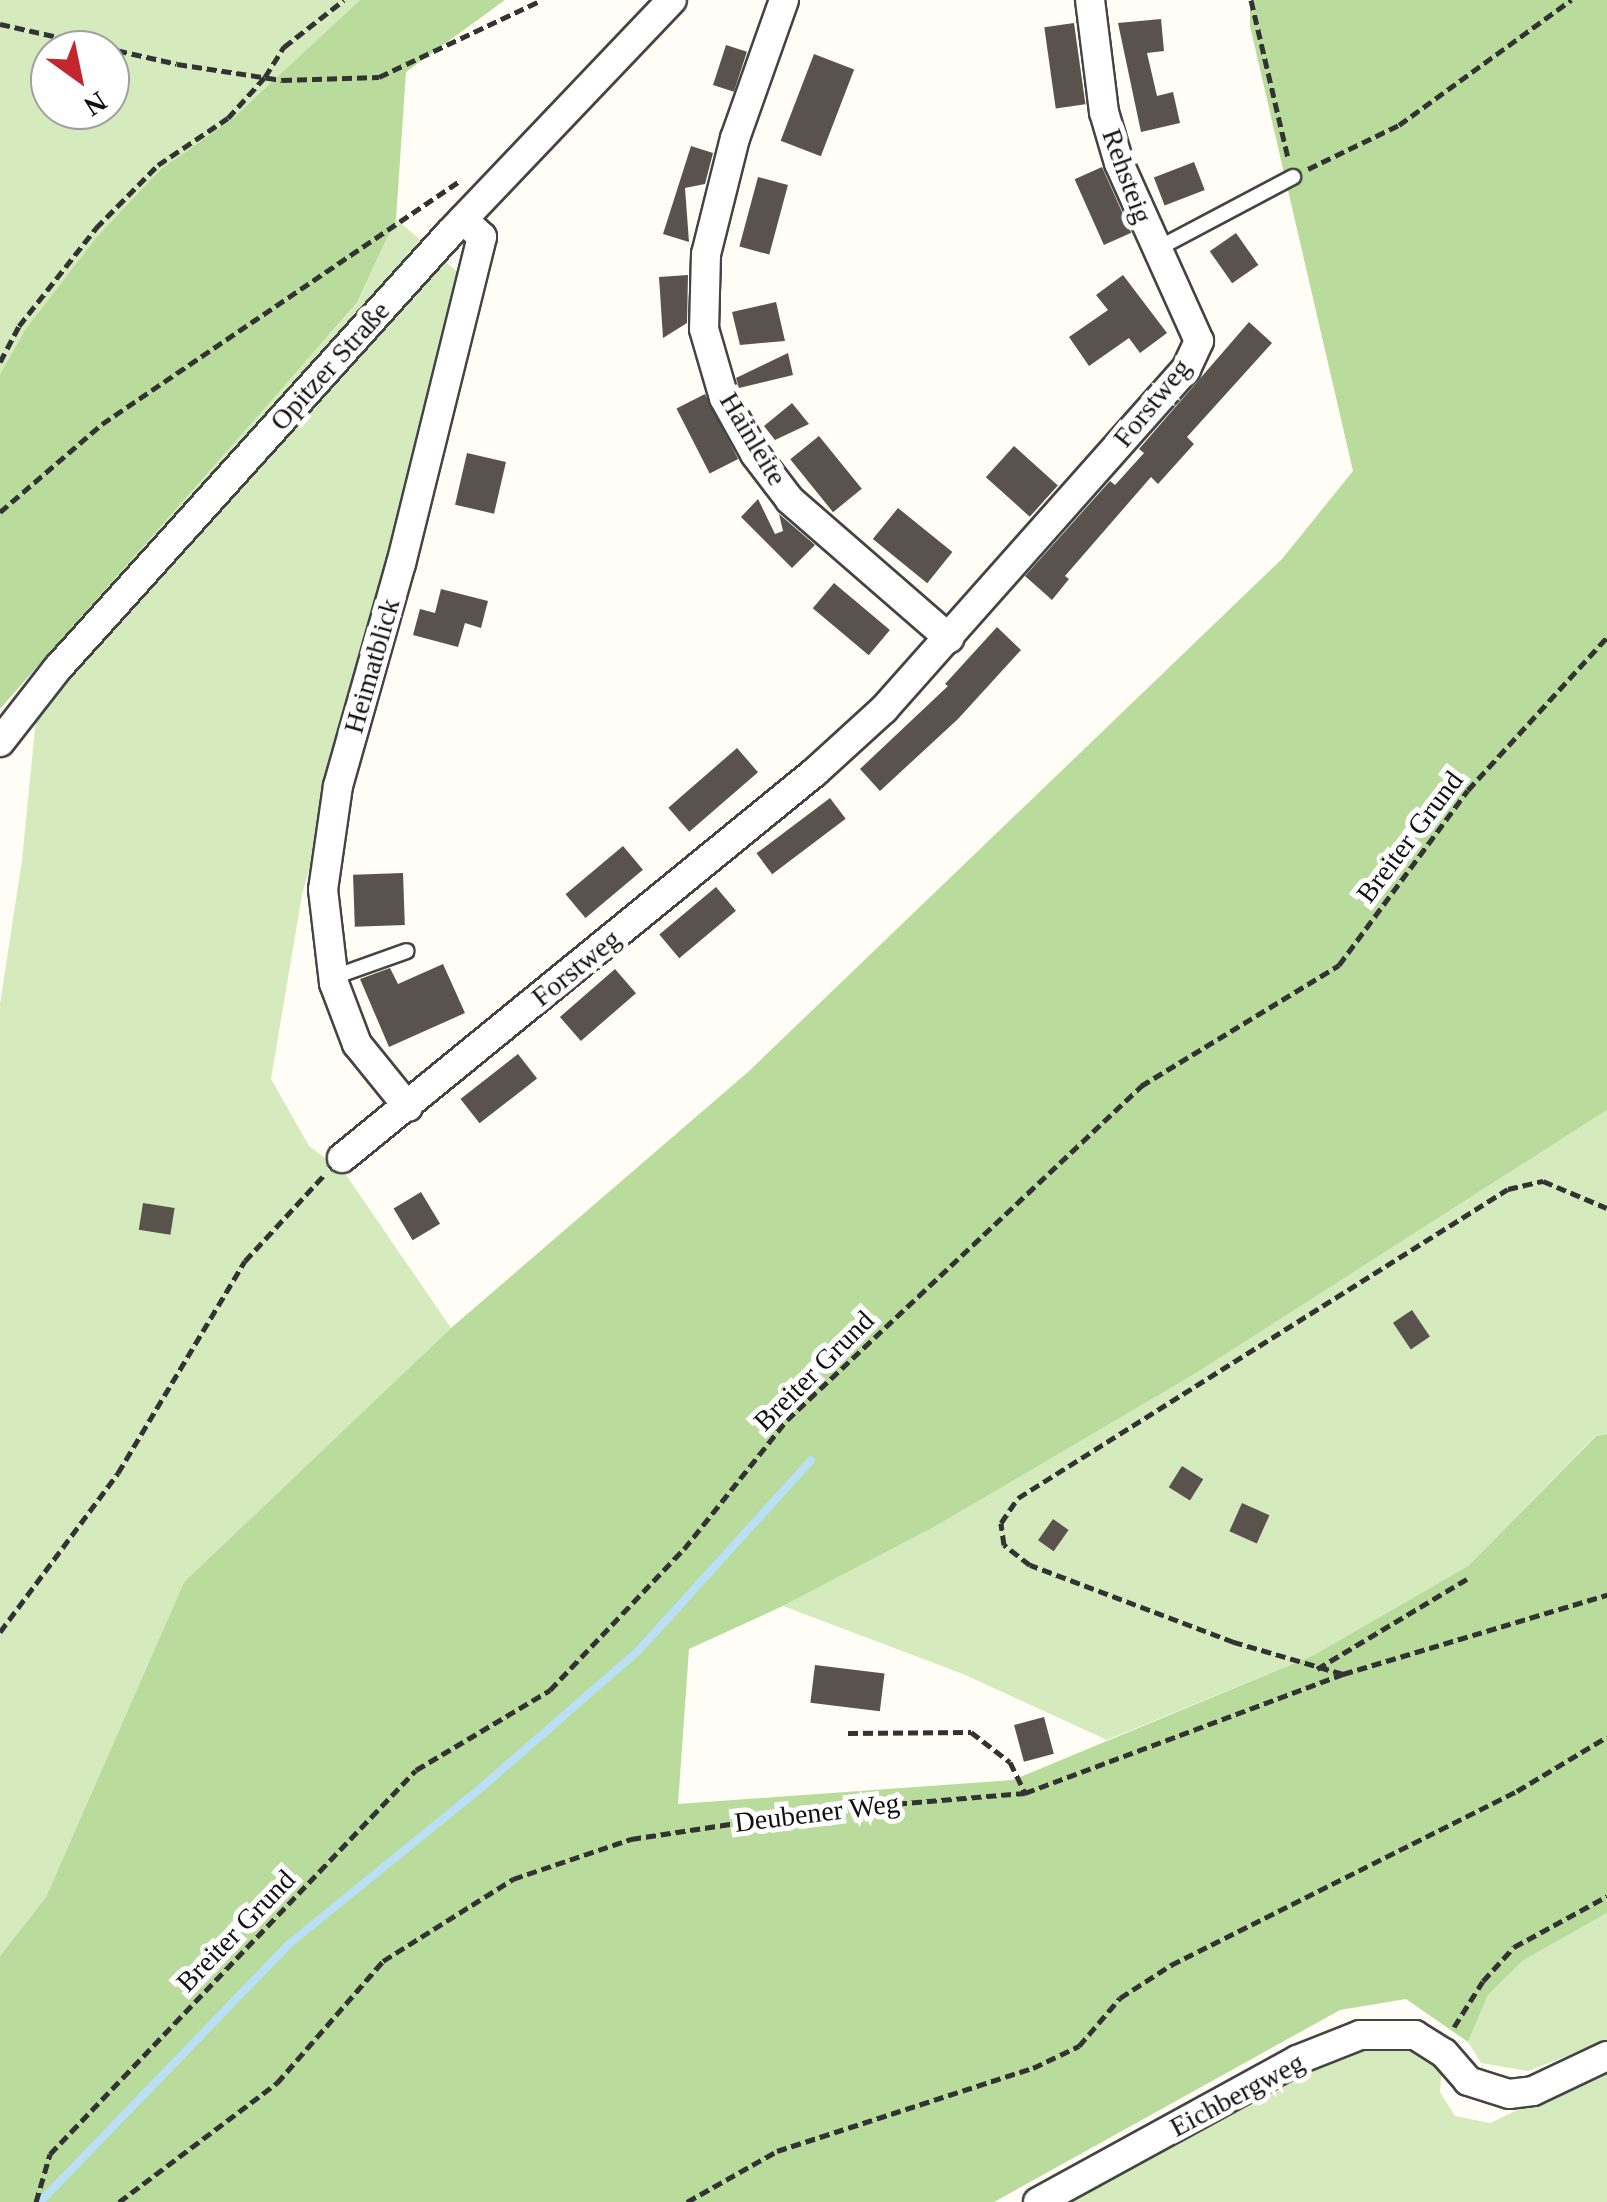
<!DOCTYPE html>
<html>
<head>
<meta charset="utf-8">
<style>
	body { margin:0 }
	#map { position:relative; width:1607px; height:2202px; overflow:hidden; background:#fffdf5; font-family:"Times New Roman",serif }
	div>[style] { position:absolute }
	.green>* { inset:0; background:#d5ebbd }
	.forest>* { inset:0; background:#b9dc9c }
	.stream>* { height:8px; margin:-4px; padding:0 4px; transform-origin:4px; border-radius:4px; background:#b9e0f7 }
	.building>* { inset:0; background:#5a524d; transform-origin:0 0 }
	.path>* { height:5px; margin-top:-2.5px; transform-origin:0; background:repeating-linear-gradient(90deg,#333 0 10px,transparent 0 15px) }
	.roads { filter:drop-shadow(2px 0 #444) drop-shadow(-2px 0 #444) drop-shadow(0 2px #444) drop-shadow(0 -2px #444) }
	.lane>* { height:14px; margin:-7px; padding:0 7px; transform-origin:7px; border-radius:7px; background:#fff }
	.street>* { height:28px; margin:-14px; padding:0 14px; transform-origin:14px; border-radius:14px; background:#fff }
	span { translate:-50% -50%; white-space:nowrap; text-align:center; line-height:1.15; -webkit-text-stroke:10px #fff; paint-order:stroke }
	.street-label { font-size:28px; color:#111 }
	.north { position:absolute; left:30px; top:30px; width:100px; height:100px; box-sizing:border-box; background:#fff; border:2px solid #a0a0a0; border-radius:50%; rotate:147deg; font-size:28px; font-weight:700; line-height:40px; text-align:center; color:#111 }
	.north::after { content:''; display:block; margin:auto; width:35px; height:45px; background:#c4262e; clip-path:polygon(50% 0,100% 100%,50% 72%,0 100%) }
</style>
</head>
<body>
<div id="map">
	<div class="green">
		<i style="clip-path:polygon(evenodd,0 0,360px 0,232px 119px,161px 169px,25px 330px,0 374px,0 0,50px 50px,110px 50px,110px 110px,50px 110px,50px 50px)"></i>
		<i style="clip-path:polygon(396px 219px,461px 275px,395px 555px,302px 895px,271px 1079px,309px 1146px,344px 1172px,451px 1328px,184px 1582px,46px 1897px,0 1956px,0 1004px,22px 860px,42px 657px,357px 304px)"></i>
		<i style="clip-path:polygon(1607px 1110px,1607px 1434px,1595px 1436px,1468px 1566px,1314px 1655px,1107px 1740px,963px 1674px,783px 1606px,934px 1527px,1193px 1375px)"></i>
		<i style="clip-path:polygon(1607px 1913px,1607px 2041px,1528px 2071px,1481px 2063px,1468px 2042px,1488px 1995px,1522px 1960px)"></i>
		<i style="clip-path:polygon(1414px 2045px,1442px 2067px,1440px 2092px,1455px 2116px,1490px 2123px,1607px 2068px,1607px 2202px,1064px 2202px,1317px 2064px,1371px 2046px)"></i>
	</div>
	<div class="forest">
		<i style="clip-path:polygon(360px 0,505px 0,406px 72px,396px 219px,357px 303px,0 709px,0 374px,25px 330px,97px 237px,161px 169px,232px 119px)"></i>
		<i style="clip-path:polygon(1250px 0,1607px 0,1607px 1110px,1193px 1375px,934px 1527px,783px 1606px,689px 1649px,678px 1804px,1013px 1780px,1314px 1655px,1468px 1566px,1596px 1436px,1607px 1434px,1607px 1913px,1522px 1961px,1488px 1995px,1468px 2042px,1406px 1999px,1340px 2010px,994px 2202px,0 2202px,0 1956px,46px 1897px,184px 1582px,451px 1328px,748px 1072px,1282px 559px,1353px 471px,1250px 26px)"></i>
	</div>
	<div class="stream">
		<i style="left:40px;top:2202px;width:359px;rotate:-46deg"></i>
		<i style="left:289px;top:1944px;width:249px;rotate:-39.1deg"></i>
		<i style="left:482px;top:1787px;width:208px;rotate:-41.1deg"></i>
		<i style="left:639px;top:1650px;width:256px;rotate:-47.8deg"></i>
	</div>
	<div class="building">
		<i style="clip-path:polygon(1161px 19px,1164px 51px,1147px 53px,1157px 96px,1173px 92px,1180px 123px,1141px 132px,1118px 23px)"></i>
		<i style="left:1074px;top:23px;width:82px;height:30px;rotate:82deg"></i>
		<i style="left:726px;top:45px;width:22px;height:42px;rotate:18deg"></i>
		<i style="left:814px;top:54px;width:43px;height:93px;rotate:21deg"></i>
		<i style="clip-path:polygon(691px 146px,713px 153px,705px 184px,685px 188px,689px 242px,663px 234px)"></i>
		<i style="left:1194px;top:162px;width:30px;height:43px;rotate:69deg"></i>
		<i style="left:1102px;top:167px;width:72px;height:30px;rotate:66deg"></i>
		<i style="left:758px;top:177px;width:31px;height:72px;rotate:15deg"></i>
		<i style="left:1236px;top:233px;width:39px;height:32px;rotate:55deg"></i>
		<i style="clip-path:polygon(688px 275px,687px 323px,663px 338px,659px 277px)"></i>
		<i style="clip-path:polygon(1123px 275px,1167px 333px,1140px 353px,1129px 338px,1089px 366px,1069px 337px,1108px 310px,1096px 295px)"></i>
		<i style="clip-path:polygon(776px 302px,785px 341px,740px 345px,732px 312px)"></i>
		<i style="clip-path:polygon(1249px 322px,1272px 343px,1187px 437px,1194px 444px,1158px 484px,1151px 477px,1065px 576px,1069px 579px,1052px 600px,1025px 576px,1110px 481px,1115px 485px,1144px 453px,1139px 449px)"></i>
		<i style="clip-path:polygon(788px 353px,793px 375px,739px 388px,736px 378px)"></i>
		<i style="left:705px;top:394px;width:73px;height:32px;rotate:63deg"></i>
		<i style="clip-path:polygon(792px 403px,809px 424px,775px 440px,764px 426px)"></i>
		<i style="left:819px;top:436px;width:68px;height:37px;rotate:51deg"></i>
		<i style="left:1014px;top:446px;width:59px;height:42px;rotate:42deg"></i>
		<i style="left:467px;top:453px;width:40px;height:53px;rotate:13deg"></i>
		<i style="clip-path:polygon(758px 499px,775px 534px,783px 531px,779px 514px,815px 545px,792px 568px,741px 517px)"></i>
		<i style="left:898px;top:508px;width:70px;height:40px;rotate:39deg"></i>
		<i style="left:834px;top:583px;width:73px;height:33px;rotate:40deg"></i>
		<i style="clip-path:polygon(441px 589px,488px 601px,481px 628px,465px 623px,458px 647px,413px 635px,420px 609px,435px 613px)"></i>
		<i style="clip-path:polygon(997px 627px,1021px 650px,958px 719px,880px 791px,860px 769px,948px 686px,945px 684px)"></i>
		<i style="left:737px;top:748px;width:32px;height:91px;rotate:49deg"></i>
		<i style="left:830px;top:798px;width:26px;height:92px;rotate:53deg"></i>
		<i style="left:623px;top:846px;width:31px;height:75px;rotate:50deg"></i>
		<i style="left:403px;top:873px;width:52px;height:50px;rotate:88deg"></i>
		<i style="left:716px;top:887px;width:31px;height:74px;rotate:50deg"></i>
		<i style="clip-path:polygon(443px 964px,465px 1013px,389px 1047px,360px 979px,390px 968px,398px 984px)"></i>
		<i style="left:615px;top:969px;width:32px;height:73px;rotate:49deg"></i>
		<i style="left:518px;top:1054px;width:31px;height:73px;rotate:52deg"></i>
		<i style="left:421px;top:1192px;width:37px;height:32px;rotate:59deg"></i>
		<i style="left:143px;top:1203px;width:32px;height:27px;rotate:9deg"></i>
		<i style="left:1412px;top:1310px;width:32px;height:23px;rotate:56deg"></i>
		<i style="left:1182px;top:1466px;width:25px;height:25px;rotate:32deg"></i>
		<i style="left:1242px;top:1503px;width:30px;height:31px;rotate:24deg"></i>
		<i style="left:1053px;top:1519px;width:19px;height:26px;rotate:35deg"></i>
		<i style="left:815px;top:1665px;width:70px;height:38px;rotate:7deg"></i>
		<i style="left:1044px;top:1717px;width:38px;height:31px;rotate:75deg"></i>
	</div>
	<div class="path">
		<i style="left:1251px;top:0;width:162px;rotate:76.8deg"></i>
		<i style="left:0;top:24px;width:181px;rotate:12.7deg"></i>
		<i style="left:177px;top:64px;width:106px;rotate:8.7deg"></i>
		<i style="left:282px;top:80px;width:97px;rotate:-1.8deg"></i>
		<i style="left:379px;top:77px;width:180px;rotate:-25.3deg"></i>
		<i style="left:1308px;top:169px;width:101px;rotate:-25.8deg"></i>
		<i style="left:1399px;top:125px;width:213px;rotate:-36deg"></i>
		<i style="left:0;top:362px;width:41px;rotate:-62.2deg"></i>
		<i style="left:19px;top:326px;width:125px;rotate:-51.8deg"></i>
		<i style="left:96px;top:228px;width:88px;rotate:-45.5deg"></i>
		<i style="left:158px;top:165px;width:84px;rotate:-33.9deg"></i>
		<i style="left:228px;top:118px;width:55px;rotate:-47.9deg"></i>
		<i style="left:265px;top:77px;width:36px;rotate:-58deg"></i>
		<i style="left:284px;top:47px;width:76px;rotate:-38.1deg"></i>
		<i style="left:0;top:512px;width:135px;rotate:-40.8deg"></i>
		<i style="left:102px;top:424px;width:433px;rotate:-34.2deg"></i>
		<i style="left:0;top:1632px;width:198px;rotate:-53.4deg"></i>
		<i style="left:118px;top:1473px;width:247px;rotate:-59.1deg"></i>
		<i style="left:245px;top:1261px;width:118px;rotate:-47.4deg"></i>
		<i style="left:1317px;top:1669px;width:175px;rotate:-31deg"></i>
		<i style="left:1343px;top:1674px;width:114px;rotate:-163.6deg"></i>
		<i style="left:1234px;top:1642px;width:218px;rotate:-159.3deg"></i>
		<i style="left:1030px;top:1565px;width:33px;rotate:-142deg"></i>
		<i style="left:1004px;top:1545px;width:22px;rotate:-98deg"></i>
		<i style="left:1001px;top:1523px;width:30px;rotate:-56deg"></i>
		<i style="left:1018px;top:1498px;width:579px;rotate:-32.24deg"></i>
		<i style="left:1508px;top:1189px;width:36px;rotate:-13deg"></i>
		<i style="left:1543px;top:1181px;width:69px;rotate:22.9deg"></i>
		<i style="left:848px;top:1733px;width:123px;rotate:-0.5deg"></i>
		<i style="left:971px;top:1732px;width:49px;rotate:37.6deg"></i>
		<i style="left:1010px;top:1762px;width:34px;rotate:64deg"></i>
		<i style="left:1454px;top:2027px;width:54px;rotate:-57.8deg"></i>
		<i style="left:1483px;top:1981px;width:46px;rotate:-47.6deg"></i>
		<i style="left:1514px;top:1947px;width:106px;rotate:-28.7deg"></i>
		<i style="left:36px;top:2202px;width:50px;rotate:-73.7deg"></i>
		<i style="left:50px;top:2154px;width:530px;rotate:-46.37deg"></i>
		<i style="left:416px;top:1770px;width:156px;rotate:-30.8deg"></i>
		<i style="left:550px;top:1690px;width:195px;rotate:-46.5deg"></i>
		<i style="left:684px;top:1549px;width:165px;rotate:-51.4deg"></i>
		<i style="left:787px;top:1420px;width:487px;rotate:-43.3deg"></i>
		<i style="left:1141px;top:1086px;width:232px;rotate:-31.4deg"></i>
		<i style="left:1339px;top:965px;width:217px;rotate:-53.6deg"></i>
		<i style="left:1468px;top:790px;width:207px;rotate:-47.7deg"></i>
		<i style="left:119px;top:2202px;width:198px;rotate:-37deg"></i>
		<i style="left:277px;top:2083px;width:162px;rotate:-49deg"></i>
		<i style="left:383px;top:1961px;width:154px;rotate:-32.2deg"></i>
		<i style="left:513px;top:1879px;width:125px;rotate:-18.7deg"></i>
		<i style="left:631px;top:1839px;width:193px;rotate:-8.6deg"></i>
		<i style="left:822px;top:1810px;width:204px;rotate:-4.8deg"></i>
		<i style="left:1025px;top:1793px;width:340px;rotate:-20.5deg"></i>
		<i style="left:1343px;top:1674px;width:276px;rotate:-16.7deg"></i>
		<i style="left:687px;top:2202px;width:103px;rotate:-29.5deg"></i>
		<i style="left:777px;top:2151px;width:269px;rotate:-18deg"></i>
		<i style="left:1033px;top:2068px;width:51px;rotate:-25.6deg"></i>
		<i style="left:1079px;top:2046px;width:63px;rotate:-49.5deg"></i>
		<i style="left:1120px;top:1998px;width:61px;rotate:-32.9deg"></i>
		<i style="left:1171px;top:1965px;width:387px;rotate:-26.7deg"></i>
		<i style="left:1517px;top:1791px;width:105px;rotate:-31deg"></i>
	</div>
	<div class="roads">
		<div class="lane">
			<i style="left:1157px;top:249px;width:154px;rotate:-27.9deg"></i>
			<i style="left:334px;top:977px;width:77px;rotate:-19.6deg"></i>
		</div>
		<div class="street">
			<i style="left:784px;top:0;width:146px;rotate:109.5deg"></i>
			<i style="left:735px;top:138px;width:120px;rotate:104deg"></i>
			<i style="left:706px;top:254px;width:75px;rotate:91.5deg"></i>
			<i style="left:704px;top:329px;width:72px;rotate:73.8deg"></i>
			<i style="left:724px;top:398px;width:64px;rotate:61deg"></i>
			<i style="left:755px;top:454px;width:58px;rotate:52.7deg"></i>
			<i style="left:790px;top:500px;width:211px;rotate:41deg"></i>
			<i style="left:0;top:742px;width:93px;rotate:-52deg"></i>
			<i style="left:57px;top:669px;width:586px;rotate:-47.98deg"></i>
			<i style="left:449px;top:234px;width:323px;rotate:-46.4deg"></i>
			<i style="left:408px;top:1107px;width:81px;rotate:-129deg"></i>
			<i style="left:357px;top:1044px;width:65px;rotate:-110.7deg"></i>
			<i style="left:334px;top:983px;width:94px;rotate:-96.7deg"></i>
			<i style="left:323px;top:890px;width:105px;rotate:-81.8deg"></i>
			<i style="left:338px;top:786px;width:231px;rotate:-74.2deg"></i>
			<i style="left:401px;top:564px;width:337px;rotate:-76.1deg"></i>
			<i style="left:482px;top:237px;width:26px;rotate:-137deg"></i>
			<i style="left:342px;top:1158px;width:611px;rotate:-39.22deg"></i>
			<i style="left:815px;top:772px;width:93px;rotate:-42.4deg"></i>
			<i style="left:884px;top:709px;width:455px;rotate:-48.4deg"></i>
			<i style="left:1186px;top:369px;width:31px;rotate:-65deg"></i>
			<i style="left:1199px;top:341px;width:195px;rotate:-114.2deg"></i>
			<i style="left:1119px;top:163px;width:53px;rotate:-106.4deg"></i>
			<i style="left:1104px;top:112px;width:113px;rotate:-97.1deg"></i>
			<i style="left:1038px;top:2202px;width:295px;rotate:-28.7deg"></i>
			<i style="left:1297px;top:2060px;width:68px;rotate:-21.6deg"></i>
			<i style="left:1360px;top:2035px;width:55px"></i>
			<i style="left:1415px;top:2035px;width:34px;rotate:32deg"></i>
			<i style="left:1444px;top:2053px;width:37px;rotate:49deg"></i>
			<i style="left:1468px;top:2081px;width:43px;rotate:17.6deg"></i>
			<i style="left:1509px;top:2094px;width:24px;rotate:-7deg"></i>
			<i style="left:1533px;top:2091px;width:82px;rotate:-25.3deg"></i>
		</div>
	</div>
	<div class="street-label">
		<span style="left:1127px;top:176px;rotate:70deg">Rehsteig</span>
		<span style="left:330px;top:366px;rotate:-48deg">Opitzer Straße</span>
		<span style="left:1152px;top:403px;rotate:-51deg">Forstweg</span>
		<span style="left:753px;top:439px;rotate:59deg">Hainleite</span>
		<span style="left:372px;top:666px;rotate:-74deg">Heimatblick</span>
		<span style="left:1410px;top:837px;rotate:-53deg">Breiter Grund</span>
		<span style="left:576px;top:968px;rotate:-39deg">Forstweg</span>
		<span style="left:814px;top:1371px;rotate:-45deg">Breiter Grund</span>
		<span style="left:817px;top:1813px;rotate:-7deg">Deubener Weg</span>
		<span style="left:236px;top:1931px;rotate:-46deg">Breiter Grund</span>
		<span style="left:1237px;top:2095px;rotate:-28deg">Eichbergweg</span>
	</div>
	<div class="north">N</div>
</div>
</body>
</html>
